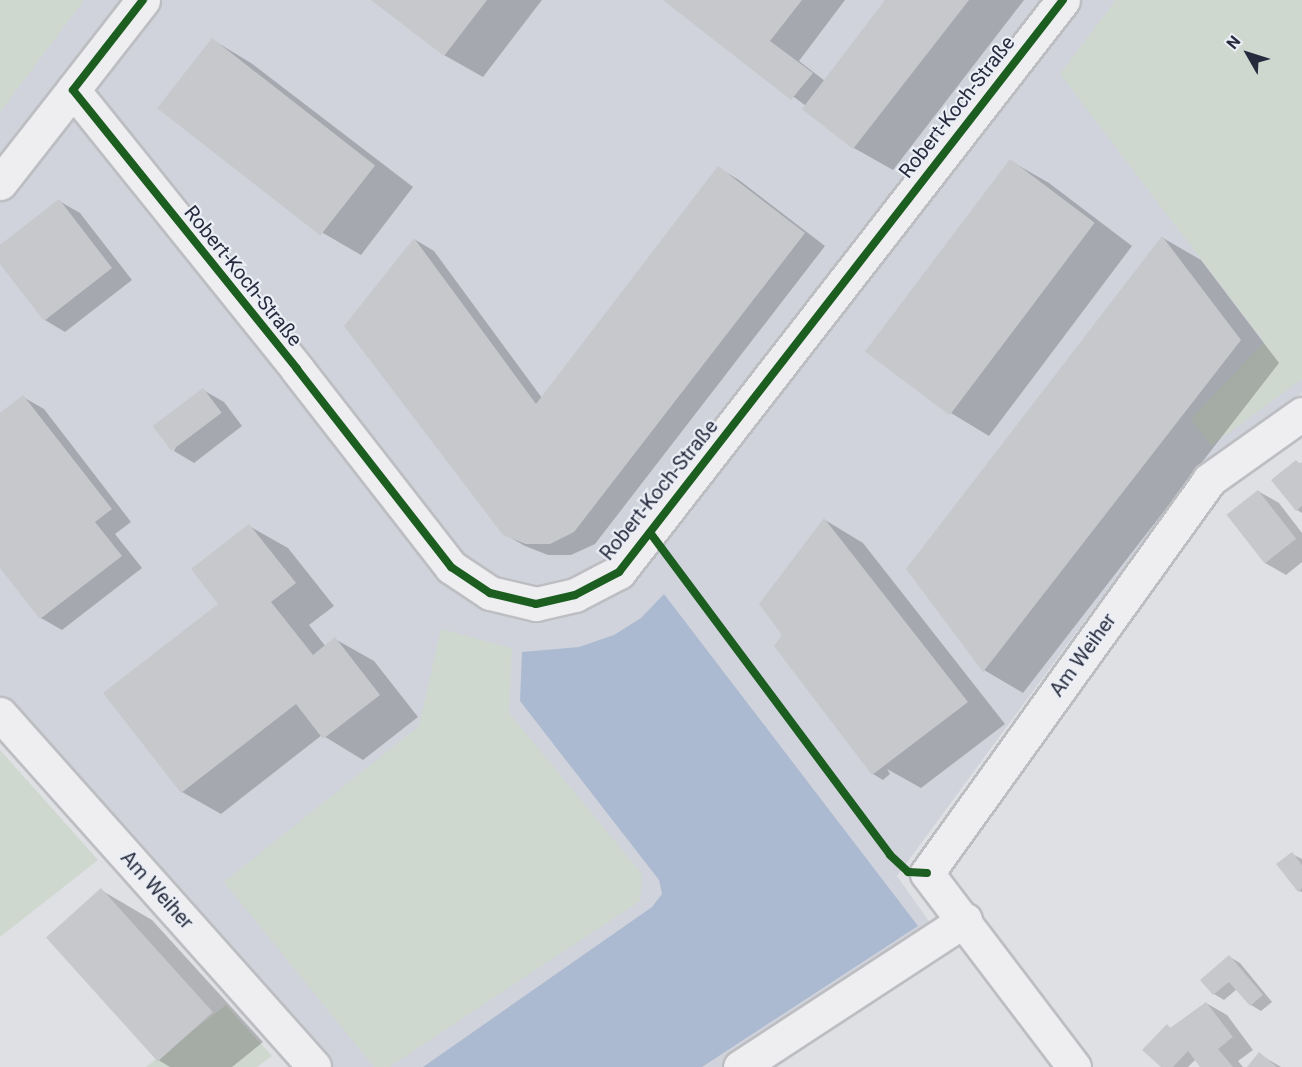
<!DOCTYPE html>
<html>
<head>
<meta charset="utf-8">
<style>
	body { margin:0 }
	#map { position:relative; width:1302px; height:1067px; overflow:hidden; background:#dfe0e4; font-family:Roboto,sans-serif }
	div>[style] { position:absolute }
	.built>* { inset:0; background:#d0d3db }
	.green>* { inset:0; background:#ced8cf }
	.water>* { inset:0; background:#abbad1 }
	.shadow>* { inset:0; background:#0003 }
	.building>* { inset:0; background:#c7c8cc; transform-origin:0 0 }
	.roads { filter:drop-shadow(2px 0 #bdbec2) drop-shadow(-2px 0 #bdbec2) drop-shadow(0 2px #bdbec2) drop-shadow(0 -2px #bdbec2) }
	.street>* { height:33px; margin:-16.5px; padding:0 16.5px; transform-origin:16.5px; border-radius:16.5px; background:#eeeef1 }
	.cycleway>* { height:8px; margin:-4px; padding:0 4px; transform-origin:4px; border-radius:4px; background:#1b5e20 }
	span { translate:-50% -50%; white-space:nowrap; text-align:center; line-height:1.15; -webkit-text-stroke:4.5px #ebeef5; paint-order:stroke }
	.street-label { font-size:20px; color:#262c3e }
	.north { position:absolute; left:1218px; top:24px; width:60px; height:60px; -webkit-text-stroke:4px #ebeef5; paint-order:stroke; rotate:309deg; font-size:16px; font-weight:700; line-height:24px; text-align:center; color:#262c3e }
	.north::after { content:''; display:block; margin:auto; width:21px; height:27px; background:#262c3e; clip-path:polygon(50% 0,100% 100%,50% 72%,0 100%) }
</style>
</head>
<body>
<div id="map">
	<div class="built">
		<i style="clip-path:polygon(0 0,1302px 0,1302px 393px,1194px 472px,897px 876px,935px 930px,726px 1067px,332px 1067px,0 698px)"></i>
	</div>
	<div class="green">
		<i style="clip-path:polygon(0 0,84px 0,0 112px)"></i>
		<i style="clip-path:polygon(1116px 0,1302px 0,1302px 379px,1211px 446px,1191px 419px,1264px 342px,1060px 74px)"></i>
		<i style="clip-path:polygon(441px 629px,512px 648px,509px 713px,642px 874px,640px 901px,389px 1067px,374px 1067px,224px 882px,419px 726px)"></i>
		<i style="clip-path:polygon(0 750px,98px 860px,0 937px)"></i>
		<i style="clip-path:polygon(226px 1005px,272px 1056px,257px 1067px,146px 1067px)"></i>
	</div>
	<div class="water">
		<i style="clip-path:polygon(664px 594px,918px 926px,702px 1067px,423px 1067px,652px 907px,662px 894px,659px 880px,520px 701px,522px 652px,579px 647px,614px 635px,641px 618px)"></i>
	</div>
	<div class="shadow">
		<i style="clip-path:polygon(373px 0,542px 0,483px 77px,444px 55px)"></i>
		<i style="clip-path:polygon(665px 0,845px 0,799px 61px,825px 81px,887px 0,1024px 0,893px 170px,854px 148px,804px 109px,806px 106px)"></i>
		<i style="clip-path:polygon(213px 40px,251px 63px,413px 187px,361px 255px,323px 233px)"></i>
		<i style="clip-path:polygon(1011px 161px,1049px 183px,1132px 246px,989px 436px,951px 413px)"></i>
		<i style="clip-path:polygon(719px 168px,739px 180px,825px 246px,595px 544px,571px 555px,548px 555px,525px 546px,504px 534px,414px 239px,434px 251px,542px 398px)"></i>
		<i style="clip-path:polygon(59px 201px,80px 213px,132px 280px,65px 332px,45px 320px,0 262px,0 247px)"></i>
		<i style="clip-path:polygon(1163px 238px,1201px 260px,1279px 363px,1023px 693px,984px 670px,908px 569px)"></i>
		<i style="clip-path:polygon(203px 390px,224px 402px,242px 426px,194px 463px,174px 451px)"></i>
		<i style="clip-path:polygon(23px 397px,44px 409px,131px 522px,115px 534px,142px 568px,62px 630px,41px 618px,0 565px,0 415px)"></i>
		<i style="clip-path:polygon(1296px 462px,1302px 464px,1302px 513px,1297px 510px)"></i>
		<i style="clip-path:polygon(1258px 491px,1279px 503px,1302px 533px,1302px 562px,1286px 575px,1265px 563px)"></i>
		<i style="clip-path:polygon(825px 520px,863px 543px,1005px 724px,921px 788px,887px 769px,890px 774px,883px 780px,873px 774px,776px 646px,784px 635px)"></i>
		<i style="clip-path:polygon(249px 526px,288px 548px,334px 606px,309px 625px,326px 647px,335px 639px,374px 661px,418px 717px,363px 760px,322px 735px,221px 814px,182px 792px,220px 604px)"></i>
		<i style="clip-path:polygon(1292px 854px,1302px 859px,1302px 892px,1299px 891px)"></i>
		<i style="clip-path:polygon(101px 890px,152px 920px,263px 1042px,232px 1067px,170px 1067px,155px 1058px)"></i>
		<i style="clip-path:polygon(1230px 957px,1240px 963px,1272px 1002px,1261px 1011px,1251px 1005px,1237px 989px,1224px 1000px,1214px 994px,1202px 980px)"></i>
		<i style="clip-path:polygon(1206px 1003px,1227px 1015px,1253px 1050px,1238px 1061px,1243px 1067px,1202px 1067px,1196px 1059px,1188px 1067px,1163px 1067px,1167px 1026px,1172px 1029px)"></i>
		<i style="clip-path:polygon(1259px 1054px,1281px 1067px,1249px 1067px)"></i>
	</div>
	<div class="building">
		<i style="clip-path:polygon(371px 0,487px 0,444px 56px)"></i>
		<i style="clip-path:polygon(663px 0,802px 0,770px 41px,813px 73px,791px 100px)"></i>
		<i style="clip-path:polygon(885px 0,969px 0,853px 149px,802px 109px)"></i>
		<i style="left:212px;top:38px;width:207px;height:89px;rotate:38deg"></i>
		<i style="left:1010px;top:159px;width:106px;height:241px;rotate:37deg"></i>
		<i style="clip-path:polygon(718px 166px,805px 233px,574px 532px,550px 544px,526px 544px,503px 535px,344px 326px,414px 238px,536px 404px)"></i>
		<i style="clip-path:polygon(59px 199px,112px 268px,44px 321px,0 264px,0 245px)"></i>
		<i style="clip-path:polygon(1162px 236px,1241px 340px,983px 672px,906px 569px)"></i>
		<i style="left:203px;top:388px;width:31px;height:63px;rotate:53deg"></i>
		<i style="clip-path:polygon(23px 395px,112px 509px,95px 522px,122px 556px,40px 619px,0 568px,0 413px)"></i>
		<i style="clip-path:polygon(1296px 460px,1300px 464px,1302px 462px,1302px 506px,1296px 511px,1271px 480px)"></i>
		<i style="left:1258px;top:490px;width:62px;height:40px;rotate:52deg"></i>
		<i style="clip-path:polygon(824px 518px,968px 702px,872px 775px,774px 646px,782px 635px,759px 604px)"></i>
		<i style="clip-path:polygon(249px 524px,296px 583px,271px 602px,313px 655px,335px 637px,380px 695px,323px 739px,296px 704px,181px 793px,103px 693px,218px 604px,191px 569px)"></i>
		<i style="clip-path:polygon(1292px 852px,1302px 865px,1302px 888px,1298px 892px,1276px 864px)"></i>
		<i style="left:101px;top:888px;width:167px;height:74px;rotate:48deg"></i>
		<i style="clip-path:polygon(1229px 955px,1263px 995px,1250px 1006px,1229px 982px,1213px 995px,1200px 980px)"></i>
		<i style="clip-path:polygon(1206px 1002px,1233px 1037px,1218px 1049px,1233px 1067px,1200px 1067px,1188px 1051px,1173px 1067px,1161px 1067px,1142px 1050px,1167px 1024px,1170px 1028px)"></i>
		<i style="clip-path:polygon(1259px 1052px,1277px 1067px,1247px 1067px)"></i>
	</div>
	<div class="roads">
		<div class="street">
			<i style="left:143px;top:0;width:114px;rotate:127.9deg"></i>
			<i style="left:73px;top:90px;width:358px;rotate:51.2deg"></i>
			<i style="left:297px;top:369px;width:251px;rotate:52.1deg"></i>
			<i style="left:451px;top:567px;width:47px;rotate:33.7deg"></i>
			<i style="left:490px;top:593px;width:47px;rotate:13.4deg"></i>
			<i style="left:536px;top:604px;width:40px;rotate:-13deg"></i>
			<i style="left:575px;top:595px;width:50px;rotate:-27.6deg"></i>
			<i style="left:619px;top:572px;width:724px;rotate:-52.18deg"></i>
			<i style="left:0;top:183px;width:118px;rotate:-51.9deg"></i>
			<i style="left:0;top:714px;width:472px;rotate:48.3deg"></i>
			<i style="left:740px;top:1067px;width:269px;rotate:-33.2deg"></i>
			<i style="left:1074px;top:1067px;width:243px;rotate:-127.2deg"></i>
			<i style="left:927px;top:873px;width:484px;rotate:-54.3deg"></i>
			<i style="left:1209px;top:480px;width:114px;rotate:-35.4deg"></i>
		</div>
	</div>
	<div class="cycleway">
		<i style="left:143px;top:0;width:114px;rotate:127.9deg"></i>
		<i style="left:73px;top:90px;width:358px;rotate:51.2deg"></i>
		<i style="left:297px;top:369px;width:251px;rotate:52.1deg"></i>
		<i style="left:451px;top:567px;width:47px;rotate:33.7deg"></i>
		<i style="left:490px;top:593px;width:47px;rotate:13.4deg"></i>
		<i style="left:536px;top:604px;width:40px;rotate:-13deg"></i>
		<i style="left:575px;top:595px;width:50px;rotate:-27.6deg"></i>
		<i style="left:619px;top:572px;width:724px;rotate:-52.18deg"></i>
		<i style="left:651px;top:534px;width:400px;rotate:53.3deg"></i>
		<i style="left:890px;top:855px;width:25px;rotate:43deg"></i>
		<i style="left:908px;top:872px;width:19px;rotate:3deg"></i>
	</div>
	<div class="street-label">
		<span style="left:957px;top:107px;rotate:-52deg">Robert-Koch-Straße</span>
		<span style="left:243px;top:276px;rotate:51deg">Robert-Koch-Straße</span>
		<span style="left:659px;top:490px;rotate:-51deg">Robert-Koch-Straße</span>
		<span style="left:1083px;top:655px;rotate:-54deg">Am Weiher</span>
		<span style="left:157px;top:890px;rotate:48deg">Am Weiher</span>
	</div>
	<div class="north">N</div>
</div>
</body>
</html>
